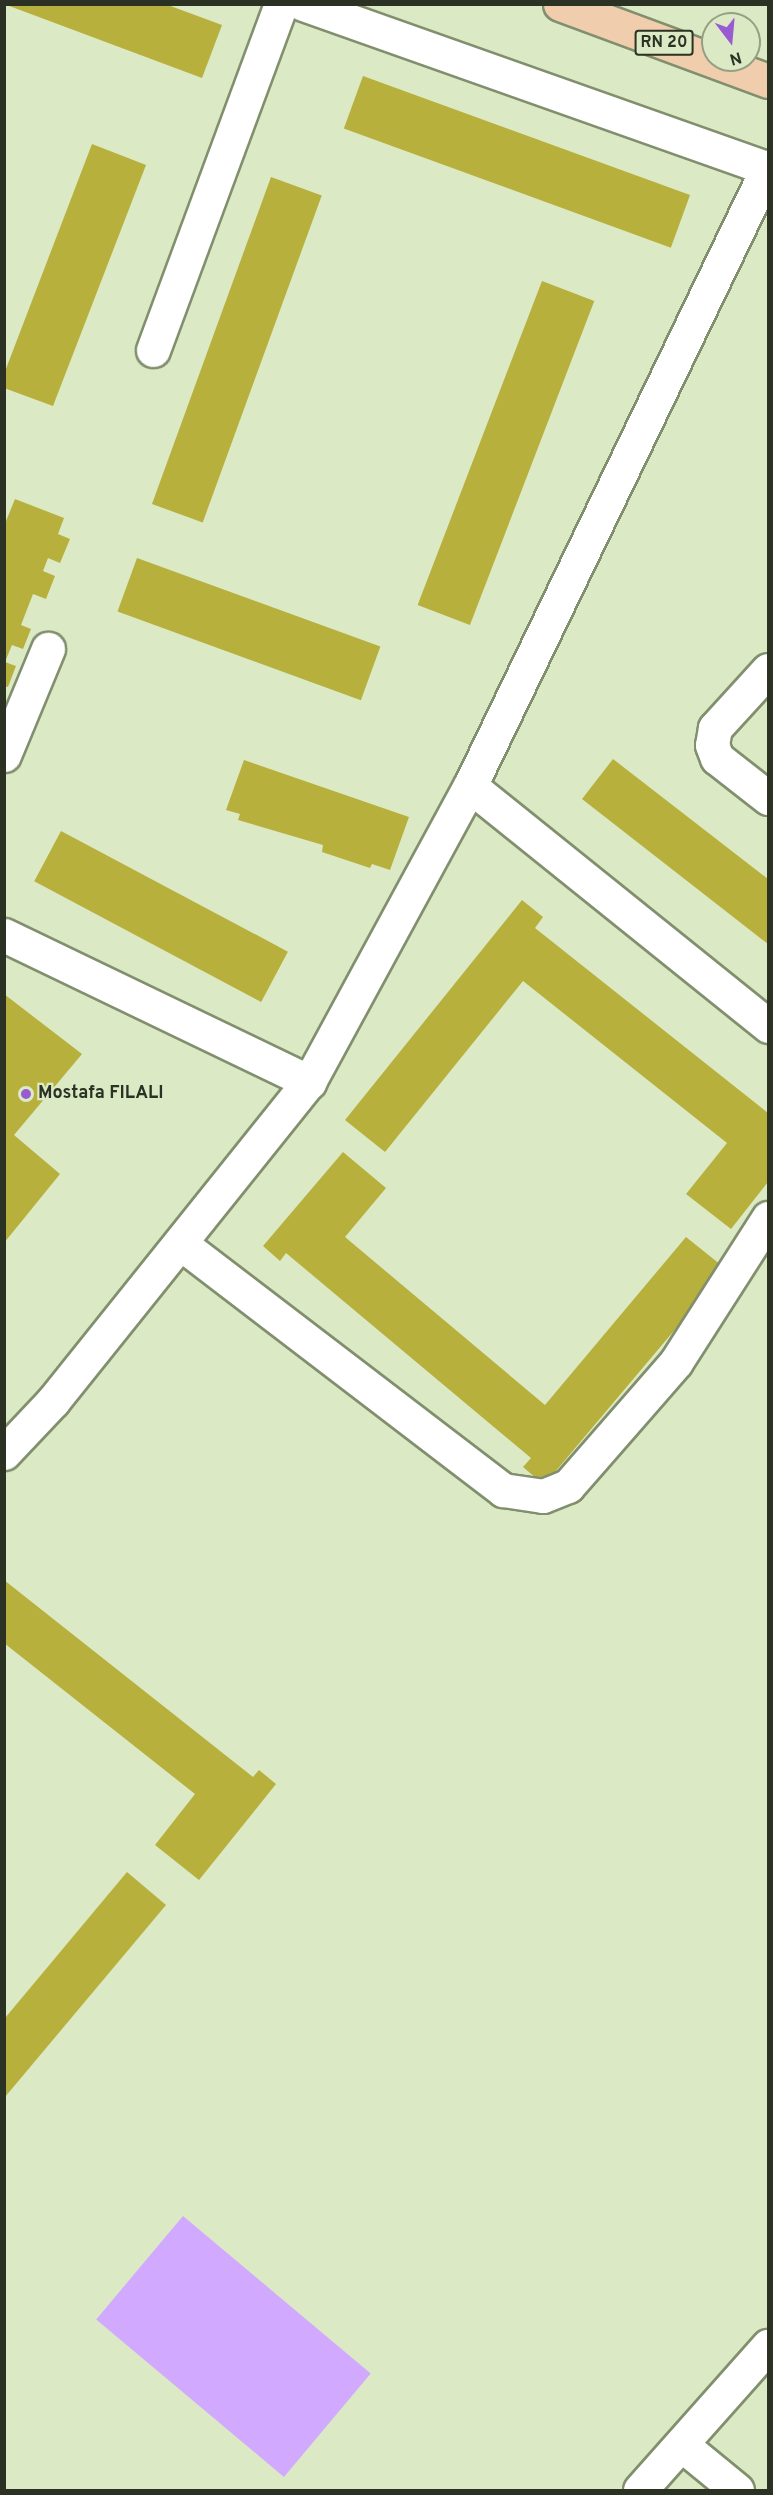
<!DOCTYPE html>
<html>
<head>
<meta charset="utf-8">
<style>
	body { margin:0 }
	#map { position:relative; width:773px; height:2495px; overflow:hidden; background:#dbe9c5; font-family:Overpass,sans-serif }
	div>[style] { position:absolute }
	.green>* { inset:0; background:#d1a9ff; transform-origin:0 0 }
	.building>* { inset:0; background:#b8b03c; transform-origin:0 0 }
	.roads { filter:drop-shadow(2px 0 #828f6e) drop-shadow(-2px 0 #828f6e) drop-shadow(0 2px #828f6e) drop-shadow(0 -2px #828f6e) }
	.minor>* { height:33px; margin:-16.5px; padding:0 16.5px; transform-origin:16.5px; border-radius:16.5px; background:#fff }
	.major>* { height:33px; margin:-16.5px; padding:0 16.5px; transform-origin:16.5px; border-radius:16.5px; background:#efcdad }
	.dots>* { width:16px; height:16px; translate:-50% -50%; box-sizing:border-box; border:3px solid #dbe9c5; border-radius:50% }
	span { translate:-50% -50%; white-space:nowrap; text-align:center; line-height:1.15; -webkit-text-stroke:4.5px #dbe9c5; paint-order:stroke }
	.shield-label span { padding:2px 4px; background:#dbe9c5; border:2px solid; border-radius:4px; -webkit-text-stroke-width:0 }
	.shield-label { font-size:16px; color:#2b3123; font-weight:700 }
	.poi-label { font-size:18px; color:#2b3123; font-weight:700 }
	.left { translate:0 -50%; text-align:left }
	.frame { position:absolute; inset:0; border:6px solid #2b3123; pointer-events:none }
	.north { position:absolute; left:701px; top:12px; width:60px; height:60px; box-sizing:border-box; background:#dbe9c5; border:2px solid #959f84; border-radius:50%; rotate:164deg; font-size:16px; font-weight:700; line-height:24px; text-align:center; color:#2b3123 }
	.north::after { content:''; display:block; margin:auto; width:21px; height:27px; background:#985bd2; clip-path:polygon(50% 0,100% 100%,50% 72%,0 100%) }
</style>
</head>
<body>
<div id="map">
	<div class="green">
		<i style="left:183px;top:2216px;width:245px;height:135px;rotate:40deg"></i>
	</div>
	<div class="building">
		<i style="clip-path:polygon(4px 4px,165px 4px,222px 25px,202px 78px)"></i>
		<i style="left:363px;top:76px;width:348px;height:56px;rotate:20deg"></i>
		<i style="clip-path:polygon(92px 144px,146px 165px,53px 406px,4px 388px,4px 374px)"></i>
		<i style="left:271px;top:177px;width:54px;height:348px;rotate:20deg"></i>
		<i style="left:542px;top:281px;width:56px;height:347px;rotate:21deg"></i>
		<i style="clip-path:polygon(15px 499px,64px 518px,58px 534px,70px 539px,60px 563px,48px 558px,43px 571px,55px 576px,46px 599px,33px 594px,21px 625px,31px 629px,23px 649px,12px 645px,5px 662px,16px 666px,8px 687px,4px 686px,4px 526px)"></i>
		<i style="left:137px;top:558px;width:259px;height:57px;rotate:20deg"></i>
		<i style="clip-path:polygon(613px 759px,768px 879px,768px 944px,582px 799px)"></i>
		<i style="clip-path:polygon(244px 760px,409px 817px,390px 870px,372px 864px,370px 868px,322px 852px,323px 845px,238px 820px,240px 814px,226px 810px)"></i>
		<i style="left:61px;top:831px;width:257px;height:57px;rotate:28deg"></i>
		<i style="clip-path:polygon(522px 900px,543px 917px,535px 928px,768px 1113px,768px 1182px,731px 1229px,686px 1194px,727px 1143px,523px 981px,385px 1152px,345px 1120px)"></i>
		<i style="clip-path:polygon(4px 994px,82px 1054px,14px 1135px,60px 1174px,4px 1243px)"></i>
		<i style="clip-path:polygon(343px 1152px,386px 1188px,345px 1237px,545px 1405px,686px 1237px,726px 1269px,544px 1485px,523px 1467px,531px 1458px,286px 1253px,280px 1261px,263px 1246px)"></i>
		<i style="clip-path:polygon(4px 1580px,253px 1777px,259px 1770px,276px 1784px,199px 1880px,155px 1845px,195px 1794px,4px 1643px)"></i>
		<i style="clip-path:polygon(127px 1872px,166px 1905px,5px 2097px,5px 2018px)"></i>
	</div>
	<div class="roads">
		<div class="minor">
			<i style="left:303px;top:4px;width:493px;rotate:19.5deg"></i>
			<i style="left:153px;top:350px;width:369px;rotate:-69.7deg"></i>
			<i style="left:768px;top:670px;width:79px;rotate:132.4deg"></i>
			<i style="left:715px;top:728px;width:17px;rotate:100deg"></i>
			<i style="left:712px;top:745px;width:14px;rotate:69deg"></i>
			<i style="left:717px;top:758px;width:65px;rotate:38.1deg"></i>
			<i style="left:4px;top:755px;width:115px;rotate:-67.5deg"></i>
			<i style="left:470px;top:786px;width:383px;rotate:38.8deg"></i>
			<i style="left:4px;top:935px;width:339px;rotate:25.7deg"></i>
			<i style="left:180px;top:1243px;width:407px;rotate:37.4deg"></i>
			<i style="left:503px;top:1490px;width:40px;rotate:8.5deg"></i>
			<i style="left:543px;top:1496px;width:27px;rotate:-22deg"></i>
			<i style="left:568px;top:1486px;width:164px;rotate:-48.9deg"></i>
			<i style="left:676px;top:1362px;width:171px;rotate:-57.4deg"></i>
			<i style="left:4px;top:1453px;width:71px;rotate:-46.7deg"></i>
			<i style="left:53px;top:1401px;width:409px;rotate:-51.3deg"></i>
			<i style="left:309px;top:1082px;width:337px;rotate:-61.5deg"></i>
			<i style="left:470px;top:786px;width:687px;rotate:-64.29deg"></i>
			<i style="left:682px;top:2445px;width:71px;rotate:39.3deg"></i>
			<i style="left:640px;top:2490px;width:193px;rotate:-48.4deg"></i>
		</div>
		<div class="major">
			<i style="left:560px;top:4px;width:222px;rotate:20.3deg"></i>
		</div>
	</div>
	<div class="dots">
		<i style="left:26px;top:1094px;background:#985bd2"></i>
	</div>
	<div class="shield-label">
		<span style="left:664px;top:43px">RN 20</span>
	</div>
	<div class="poi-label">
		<span class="left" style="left:38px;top:1094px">Mostafa FILALI</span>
	</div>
	<div class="frame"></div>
	<div class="north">N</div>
</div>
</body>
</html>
